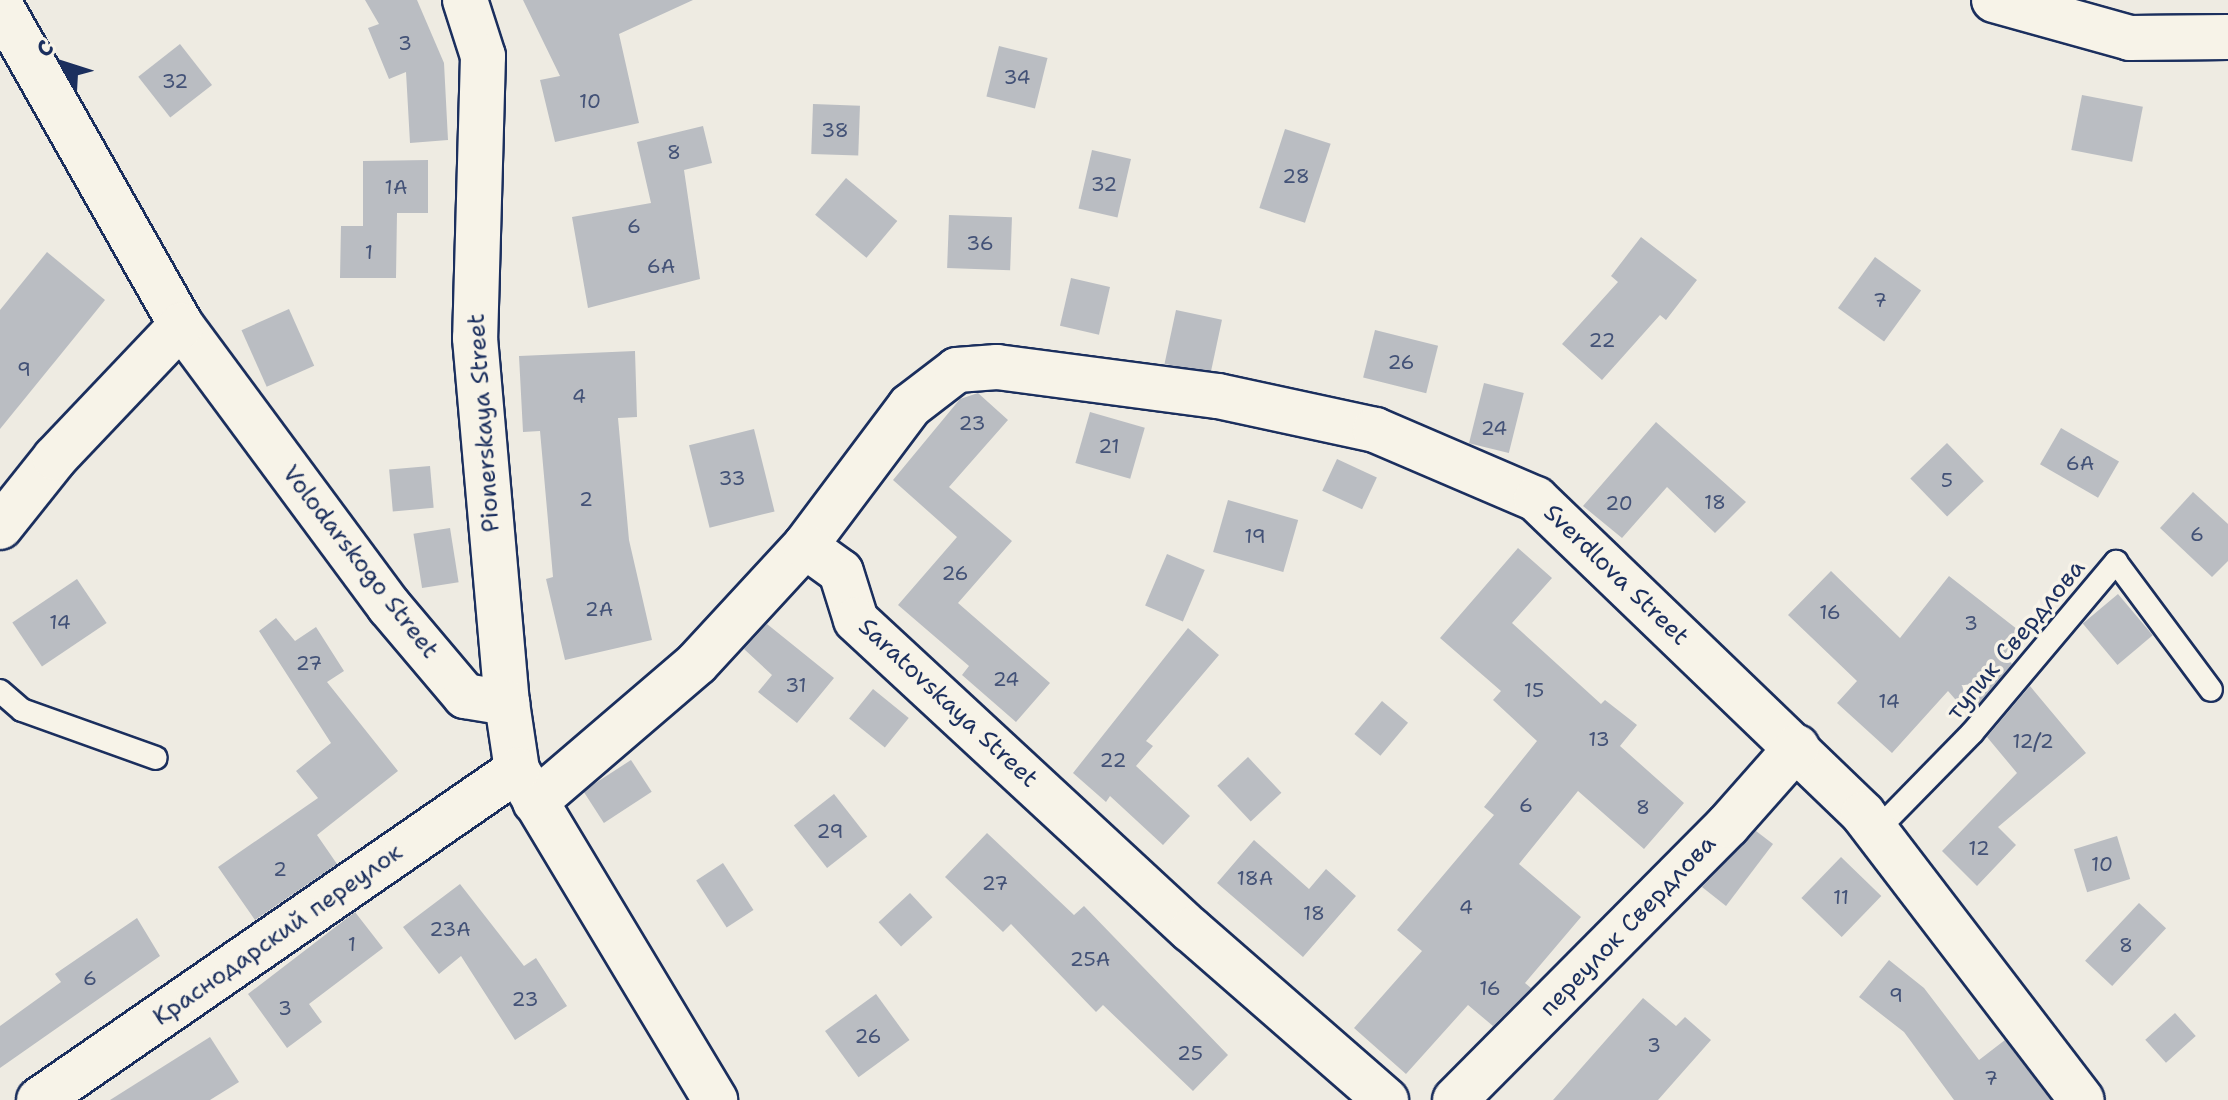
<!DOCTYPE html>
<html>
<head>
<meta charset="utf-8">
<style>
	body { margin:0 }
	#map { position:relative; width:2228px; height:1100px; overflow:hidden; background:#eeebe2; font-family:"Shantell Sans",sans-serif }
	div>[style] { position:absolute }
	.building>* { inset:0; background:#babdc2; transform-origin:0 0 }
	.roads { filter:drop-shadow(2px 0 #1b2f5e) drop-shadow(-2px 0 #1b2f5e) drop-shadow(0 2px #1b2f5e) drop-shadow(0 -2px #1b2f5e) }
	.service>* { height:22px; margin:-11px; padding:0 11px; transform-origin:11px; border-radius:11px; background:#f7f3e8 }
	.minor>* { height:44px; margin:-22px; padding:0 22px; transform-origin:22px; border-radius:22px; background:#f7f3e8 }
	span { translate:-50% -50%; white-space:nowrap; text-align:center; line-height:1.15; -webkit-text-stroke:7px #f7f3e8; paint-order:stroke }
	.number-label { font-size:20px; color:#435277 }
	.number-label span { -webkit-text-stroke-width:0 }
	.street-label { font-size:24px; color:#1b2f5e }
	.north { position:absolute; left:24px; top:24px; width:80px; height:80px; -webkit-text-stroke:6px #f7f3e8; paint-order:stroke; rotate:309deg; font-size:22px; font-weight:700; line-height:32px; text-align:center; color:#1b2f5e }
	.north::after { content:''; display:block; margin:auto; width:28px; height:36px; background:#1b2f5e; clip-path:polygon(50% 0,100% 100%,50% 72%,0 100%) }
</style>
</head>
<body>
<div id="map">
	<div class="building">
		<i style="clip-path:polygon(365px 0,417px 0,444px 63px,448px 140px,410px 143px,406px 72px,389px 79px,368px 28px,379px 24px)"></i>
		<i style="clip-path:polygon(523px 0,693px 0,619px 34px,639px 123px,555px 142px,540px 80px,560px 76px)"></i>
		<i style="left:180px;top:44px;width:52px;height:53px;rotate:52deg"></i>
		<i style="left:999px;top:46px;width:50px;height:52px;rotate:14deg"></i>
		<i style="left:2082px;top:95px;width:62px;height:56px;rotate:11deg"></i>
		<i style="left:813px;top:104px;width:47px;height:50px;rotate:2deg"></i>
		<i style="clip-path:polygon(703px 126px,712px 163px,684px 170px,700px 279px,588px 308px,572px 217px,651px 203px,637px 142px)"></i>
		<i style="left:1285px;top:129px;width:48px;height:83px;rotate:18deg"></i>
		<i style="left:1092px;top:150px;width:40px;height:60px;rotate:13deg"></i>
		<i style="clip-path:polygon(428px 160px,428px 213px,397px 213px,396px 278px,340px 278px,341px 226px,363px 226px,363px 161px)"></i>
		<i style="left:846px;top:178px;width:67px;height:48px;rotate:40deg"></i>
		<i style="left:949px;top:215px;width:63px;height:53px;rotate:2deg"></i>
		<i style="clip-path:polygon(1641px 237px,1697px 280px,1666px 320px,1660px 315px,1602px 380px,1562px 344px,1618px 282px,1611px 276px)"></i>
		<i style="clip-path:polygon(47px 252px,105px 300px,0 429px,0 310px)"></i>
		<i style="left:1875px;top:257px;width:57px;height:63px;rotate:36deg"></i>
		<i style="left:1071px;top:278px;width:40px;height:49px;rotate:13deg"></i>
		<i style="left:289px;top:309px;width:62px;height:52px;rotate:66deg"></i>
		<i style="left:1176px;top:310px;width:47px;height:55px;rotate:12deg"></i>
		<i style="left:1375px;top:330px;width:65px;height:49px;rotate:14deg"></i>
		<i style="clip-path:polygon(635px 351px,637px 417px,618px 418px,629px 540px,652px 640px,565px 660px,546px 579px,553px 577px,540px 431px,523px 432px,519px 356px)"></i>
		<i style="left:1484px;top:383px;width:41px;height:62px;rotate:14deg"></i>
		<i style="clip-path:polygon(978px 393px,1008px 420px,949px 487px,1012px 541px,958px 603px,1050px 683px,1016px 722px,962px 675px,969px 666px,898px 605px,957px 537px,893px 480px,960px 399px)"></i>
		<i style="left:1090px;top:412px;width:57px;height:53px;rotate:16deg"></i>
		<i style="clip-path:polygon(1656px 422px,1746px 502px,1715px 533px,1667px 487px,1622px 538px,1583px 506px)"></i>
		<i style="left:2061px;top:428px;width:67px;height:42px;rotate:30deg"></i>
		<i style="left:754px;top:429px;width:85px;height:67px;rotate:76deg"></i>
		<i style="left:1947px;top:443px;width:53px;height:51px;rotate:46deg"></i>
		<i style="left:1337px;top:459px;width:44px;height:35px;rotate:25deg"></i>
		<i style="left:430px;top:466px;width:42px;height:41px;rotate:85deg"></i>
		<i style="clip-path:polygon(2193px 492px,2228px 524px,2228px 561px,2212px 577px,2160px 528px)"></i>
		<i style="left:1228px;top:500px;width:73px;height:54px;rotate:16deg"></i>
		<i style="left:450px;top:528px;width:55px;height:37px;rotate:81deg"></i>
		<i style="clip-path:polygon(1518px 548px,1552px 578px,1512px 623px,1601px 704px,1605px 700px,1637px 725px,1620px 746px,1684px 803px,1644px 849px,1578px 791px,1519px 864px,1581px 917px,1525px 983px,1531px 988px,1493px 1026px,1468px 1005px,1406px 1074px,1354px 1028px,1422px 951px,1397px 930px,1494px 815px,1484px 807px,1537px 741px,1493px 700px,1501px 691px,1440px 638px)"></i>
		<i style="left:1167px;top:554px;width:41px;height:56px;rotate:23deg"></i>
		<i style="clip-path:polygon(1831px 571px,1900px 638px,1949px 576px,2022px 633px,2004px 655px,2012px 664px,1969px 715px,1948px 691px,1892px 753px,1837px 703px,1857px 681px,1788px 615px)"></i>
		<i style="left:77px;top:579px;width:53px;height:78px;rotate:56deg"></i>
		<i style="left:2118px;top:594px;width:54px;height:46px;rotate:50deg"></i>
		<i style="clip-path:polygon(276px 618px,295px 641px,316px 627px,344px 671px,327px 682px,398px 771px,317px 835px,337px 864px,255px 920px,218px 867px,318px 798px,296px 771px,331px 743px,259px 631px)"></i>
		<i style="clip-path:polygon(767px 624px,834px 678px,797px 723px,758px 692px,772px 675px,744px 649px)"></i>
		<i style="clip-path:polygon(1188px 628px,1219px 655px,1146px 741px,1153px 746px,1136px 766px,1190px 816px,1163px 845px,1110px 796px,1106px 802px,1073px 773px)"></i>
		<i style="clip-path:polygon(2030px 686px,2086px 753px,1998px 827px,2016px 845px,1977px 886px,1942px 851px,2017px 773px,1987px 737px)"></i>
		<i style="left:873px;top:689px;width:46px;height:38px;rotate:39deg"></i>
		<i style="left:1382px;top:701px;width:34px;height:43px;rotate:40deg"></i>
		<i style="left:1248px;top:757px;width:49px;height:42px;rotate:47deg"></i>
		<i style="left:631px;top:760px;width:38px;height:57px;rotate:57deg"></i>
		<i style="left:834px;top:794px;width:54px;height:51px;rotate:52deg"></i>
		<i style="clip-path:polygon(1756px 831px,1773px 844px,1726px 906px,1702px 887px)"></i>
		<i style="clip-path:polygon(987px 833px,1074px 915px,1084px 906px,1228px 1055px,1193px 1091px,1103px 1005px,1096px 1012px,1011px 924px,1003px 932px,945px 877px)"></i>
		<i style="left:2117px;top:836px;width:45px;height:45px;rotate:73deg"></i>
		<i style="clip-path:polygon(1254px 840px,1309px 889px,1326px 869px,1356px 896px,1303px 957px,1217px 883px)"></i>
		<i style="left:1841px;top:857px;width:56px;height:57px;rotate:44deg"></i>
		<i style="left:723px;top:863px;width:56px;height:32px;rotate:57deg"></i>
		<i style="clip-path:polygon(460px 884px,524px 966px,536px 958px,567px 1006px,515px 1040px,461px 956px,439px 974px,403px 927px)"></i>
		<i style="left:910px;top:893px;width:33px;height:43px;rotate:47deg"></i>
		<i style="left:2139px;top:903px;width:37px;height:79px;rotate:43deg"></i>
		<i style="clip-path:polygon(355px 912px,383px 948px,309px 1004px,322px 1022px,287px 1048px,248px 994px)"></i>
		<i style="clip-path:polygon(137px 918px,160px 956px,0 1068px,0 1026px,61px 982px,55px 974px)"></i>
		<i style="clip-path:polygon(1889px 960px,1924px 988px,1979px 1060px,2005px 1040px,2051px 1100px,1954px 1100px,1904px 1032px,1859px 997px)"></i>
		<i style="left:876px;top:994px;width:57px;height:63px;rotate:54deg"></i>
		<i style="clip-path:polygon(1643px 998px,1676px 1026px,1685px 1017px,1711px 1040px,1658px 1100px,1553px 1100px)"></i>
		<i style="left:2175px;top:1013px;width:31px;height:40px;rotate:48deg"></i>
		<i style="clip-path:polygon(210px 1037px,239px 1082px,210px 1100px,110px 1100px)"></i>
	</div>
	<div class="roads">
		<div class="service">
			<i style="left:0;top:691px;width:29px;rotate:41deg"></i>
			<i style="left:22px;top:710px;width:142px;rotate:19.7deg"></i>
			<i style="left:1876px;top:831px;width:137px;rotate:-45.6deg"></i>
			<i style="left:1972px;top:733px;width:224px;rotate:-49.9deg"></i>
			<i style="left:2116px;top:562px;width:159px;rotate:53.4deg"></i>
		</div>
		<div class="minor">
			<i style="left:465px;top:0;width:59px;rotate:72.2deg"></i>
			<i style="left:483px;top:56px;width:282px;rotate:91.6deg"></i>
			<i style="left:475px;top:338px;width:366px;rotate:85deg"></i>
			<i style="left:1994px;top:0;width:141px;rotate:15.6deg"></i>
			<i style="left:2130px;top:38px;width:98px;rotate:-0.6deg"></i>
			<i style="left:0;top:5px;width:368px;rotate:60.5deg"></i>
			<i style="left:181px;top:325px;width:350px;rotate:53.5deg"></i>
			<i style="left:389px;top:606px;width:118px;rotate:49.8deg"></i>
			<i style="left:465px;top:696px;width:43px;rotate:9.5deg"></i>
			<i style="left:507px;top:703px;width:68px;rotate:81.5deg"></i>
			<i style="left:517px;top:770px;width:385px;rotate:59deg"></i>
			<i style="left:0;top:527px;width:88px;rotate:-51.4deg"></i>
			<i style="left:55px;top:458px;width:183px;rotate:-46.5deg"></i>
			<i style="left:805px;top:546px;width:175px;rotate:-53.1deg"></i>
			<i style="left:910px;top:406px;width:59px;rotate:-37.5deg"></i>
			<i style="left:957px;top:370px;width:40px;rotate:-4.3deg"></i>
			<i style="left:997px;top:367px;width:223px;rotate:7.5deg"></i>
			<i style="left:1218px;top:396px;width:161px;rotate:12.2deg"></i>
			<i style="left:1375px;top:430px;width:175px;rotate:23.2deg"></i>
			<i style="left:1536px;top:499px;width:454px;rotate:43.9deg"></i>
			<i style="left:1863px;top:814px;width:360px;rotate:52.6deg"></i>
			<i style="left:535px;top:802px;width:213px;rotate:-40.6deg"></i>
			<i style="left:697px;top:663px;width:159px;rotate:-47.3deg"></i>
			<i style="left:805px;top:546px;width:44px;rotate:35.8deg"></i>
			<i style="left:841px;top:572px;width:50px;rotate:72.6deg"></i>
			<i style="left:856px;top:620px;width:456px;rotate:42.8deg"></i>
			<i style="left:1191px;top:930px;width:259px;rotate:41.1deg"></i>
			<i style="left:39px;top:1100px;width:581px;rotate:-34.62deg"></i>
			<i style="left:1455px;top:1100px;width:387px;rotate:-45.2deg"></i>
			<i style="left:1728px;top:825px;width:104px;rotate:-48.5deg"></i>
		</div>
	</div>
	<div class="number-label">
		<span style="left:405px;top:43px">3</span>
		<span style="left:1017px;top:77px">34</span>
		<span style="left:175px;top:81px">32</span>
		<span style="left:590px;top:101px">10</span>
		<span style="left:835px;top:130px">38</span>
		<span style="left:674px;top:152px">8</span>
		<span style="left:1296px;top:176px">28</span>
		<span style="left:1104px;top:184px">32</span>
		<span style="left:396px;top:187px">1А</span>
		<span style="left:634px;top:226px">6</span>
		<span style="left:980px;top:243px">36</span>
		<span style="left:369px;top:252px">1</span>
		<span style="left:661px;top:266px">6А</span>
		<span style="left:1880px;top:300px">7</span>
		<span style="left:1602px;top:340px">22</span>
		<span style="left:1401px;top:362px">26</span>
		<span style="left:24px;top:369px">9</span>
		<span style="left:579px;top:396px">4</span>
		<span style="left:972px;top:423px">23</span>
		<span style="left:1494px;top:428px">24</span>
		<span style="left:1109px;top:446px">21</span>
		<span style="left:2080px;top:463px">6А</span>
		<span style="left:732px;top:478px">33</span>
		<span style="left:1947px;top:480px">5</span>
		<span style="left:586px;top:499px">2</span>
		<span style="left:1715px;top:502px">18</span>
		<span style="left:1619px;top:503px">20</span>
		<span style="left:2197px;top:534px">6</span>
		<span style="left:1255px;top:536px">19</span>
		<span style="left:955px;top:573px">26</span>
		<span style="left:599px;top:609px">2А</span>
		<span style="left:1830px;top:612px">16</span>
		<span style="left:60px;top:622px">14</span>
		<span style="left:1971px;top:623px">3</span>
		<span style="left:309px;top:663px">27</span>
		<span style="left:1006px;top:679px">24</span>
		<span style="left:796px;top:685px">31</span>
		<span style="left:1534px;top:690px">15</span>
		<span style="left:1889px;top:701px">14</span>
		<span style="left:1599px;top:739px">13</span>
		<span style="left:2033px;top:741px">12/2</span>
		<span style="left:1113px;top:760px">22</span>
		<span style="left:1526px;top:805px">6</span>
		<span style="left:1643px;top:807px">8</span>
		<span style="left:830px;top:831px">29</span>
		<span style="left:1979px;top:848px">12</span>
		<span style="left:2102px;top:864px">10</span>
		<span style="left:280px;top:869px">2</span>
		<span style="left:1255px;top:878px">18А</span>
		<span style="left:995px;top:883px">27</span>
		<span style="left:1841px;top:897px">11</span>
		<span style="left:1466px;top:907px">4</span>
		<span style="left:1314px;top:913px">18</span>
		<span style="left:450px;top:929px">23А</span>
		<span style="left:352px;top:944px">1</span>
		<span style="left:2126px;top:945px">8</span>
		<span style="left:1090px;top:959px">25А</span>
		<span style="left:90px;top:978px">6</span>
		<span style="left:1490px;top:988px">16</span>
		<span style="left:1896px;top:995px">9</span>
		<span style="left:525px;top:999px">23</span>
		<span style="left:285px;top:1008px">3</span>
		<span style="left:868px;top:1036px">26</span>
		<span style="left:1654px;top:1045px">3</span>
		<span style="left:1190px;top:1053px">25</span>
		<span style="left:1991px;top:1078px">7</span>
	</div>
	<div class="street-label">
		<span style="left:484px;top:423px;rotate:-94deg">Pionerskaya Street</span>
		<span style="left:360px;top:562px;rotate:52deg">Volodarskogo Street</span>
		<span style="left:1616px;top:575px;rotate:44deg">Sverdlova Street</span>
		<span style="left:2016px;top:640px;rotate:-50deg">тупик Свердлова</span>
		<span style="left:948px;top:703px;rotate:43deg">Saratovskaya Street</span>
		<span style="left:1628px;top:926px;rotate:-46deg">переулок Свердлова</span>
		<span style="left:278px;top:935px;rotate:-35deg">Краснодарский переулок</span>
	</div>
	<div class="north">С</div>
</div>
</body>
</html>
